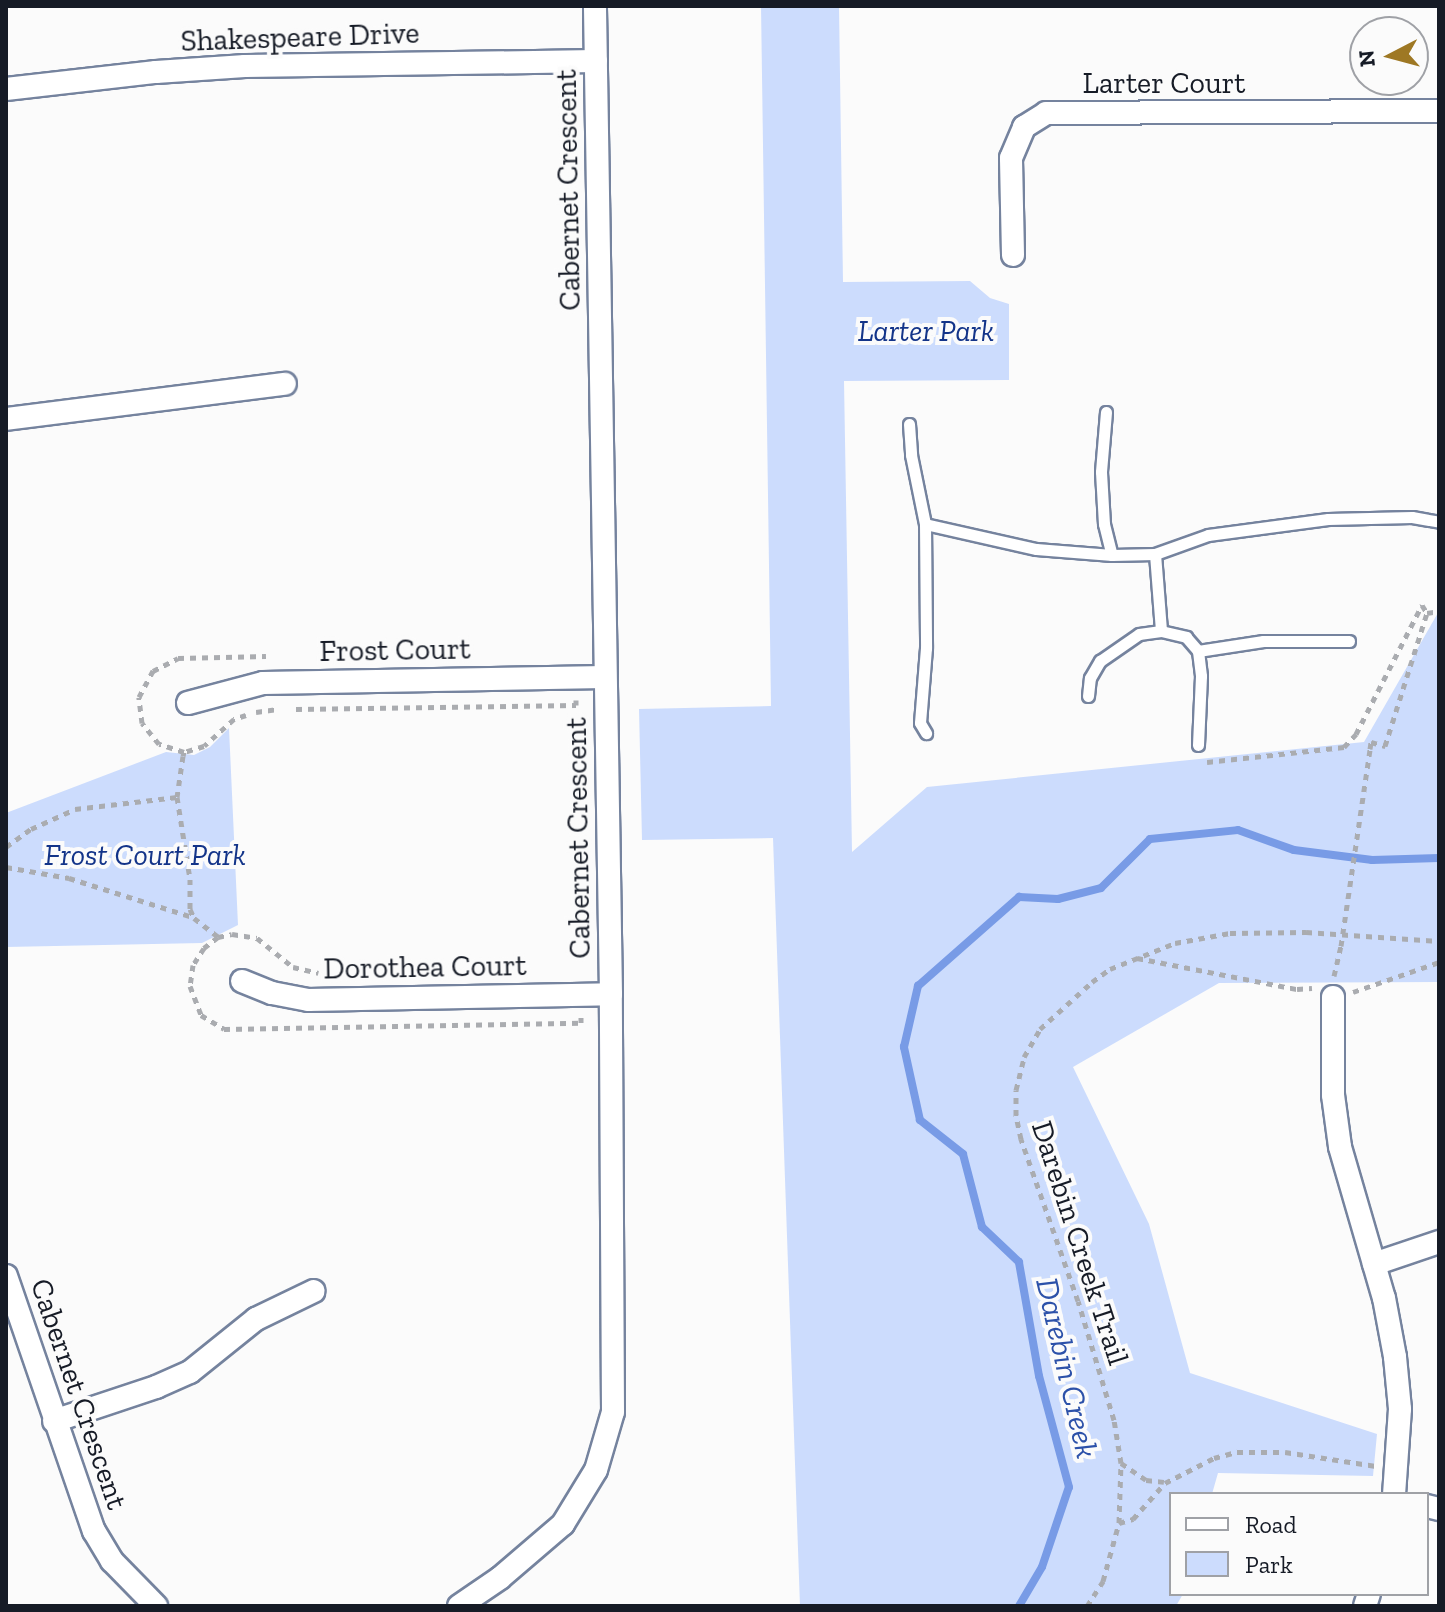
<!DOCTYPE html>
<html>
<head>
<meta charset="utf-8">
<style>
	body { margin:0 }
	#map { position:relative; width:1445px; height:1612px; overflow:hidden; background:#fbfbfb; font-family:"Zilla Slab",serif }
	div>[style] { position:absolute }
	.green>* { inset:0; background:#ccdcfd }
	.stream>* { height:8px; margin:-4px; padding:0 4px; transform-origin:4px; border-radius:4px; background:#789be6 }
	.path>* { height:5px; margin-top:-2.5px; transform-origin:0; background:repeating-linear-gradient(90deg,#aaacb0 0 6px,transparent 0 12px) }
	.roads { filter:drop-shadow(2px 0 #75839e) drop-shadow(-2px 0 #75839e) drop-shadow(0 2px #75839e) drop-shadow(0 -2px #75839e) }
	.service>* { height:11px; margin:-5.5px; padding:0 5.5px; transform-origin:5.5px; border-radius:5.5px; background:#fff }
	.minor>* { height:22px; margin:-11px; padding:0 11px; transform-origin:11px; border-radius:11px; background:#fff }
	.path-bridge>* { height:5px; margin-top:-2.5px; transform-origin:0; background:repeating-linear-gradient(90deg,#aaacb0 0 6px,transparent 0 12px) }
	span { translate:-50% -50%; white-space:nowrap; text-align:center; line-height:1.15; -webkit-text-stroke:8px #fbfbfb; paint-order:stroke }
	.street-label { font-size:30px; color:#161b26 }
	.park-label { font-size:30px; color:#133489; font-style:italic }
	.water-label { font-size:32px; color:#2c51a9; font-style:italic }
	.frame { position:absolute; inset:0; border:8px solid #161b26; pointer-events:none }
	.legend { position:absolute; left:1169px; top:1492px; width:260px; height:104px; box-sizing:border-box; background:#fbfbfb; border:2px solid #9fa1a6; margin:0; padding:10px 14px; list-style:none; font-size:24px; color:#161b26 }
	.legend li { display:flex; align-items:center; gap:16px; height:40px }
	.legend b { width:40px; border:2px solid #9fa1a6 }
	.north { position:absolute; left:1349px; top:16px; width:80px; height:80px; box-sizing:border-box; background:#fbfbfb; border:2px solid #9fa1a6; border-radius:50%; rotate:264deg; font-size:22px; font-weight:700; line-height:32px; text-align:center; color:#161b26 }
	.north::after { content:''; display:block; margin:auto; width:28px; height:36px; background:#9e7824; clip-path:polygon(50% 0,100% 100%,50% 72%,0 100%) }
</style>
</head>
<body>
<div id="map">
	<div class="green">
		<i style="clip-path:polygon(761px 6px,839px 6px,843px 282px,970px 281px,990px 298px,1009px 304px,1009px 380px,844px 381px,852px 852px,927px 787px,1364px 742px,1439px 611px,1439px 982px,1219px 983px,1073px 1067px,1149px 1224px,1190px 1373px,1377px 1434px,1373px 1476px,1218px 1473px,1212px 1494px,1171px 1494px,1171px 1594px,1183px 1594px,1176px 1606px,800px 1606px,773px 838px,642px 840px,639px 709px,771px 706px)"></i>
		<i style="clip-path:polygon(229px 728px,238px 925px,202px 943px,6px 947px,6px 813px,166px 752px,194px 755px,210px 747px)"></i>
	</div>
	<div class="stream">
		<i style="left:1019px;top:1606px;width:45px;rotate:-59.5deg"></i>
		<i style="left:1042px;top:1567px;width:84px;rotate:-71.4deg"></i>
		<i style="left:1069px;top:1487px;width:115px;rotate:-105.1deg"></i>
		<i style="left:1039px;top:1376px;width:116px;rotate:-100deg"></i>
		<i style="left:1019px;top:1262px;width:51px;rotate:-136.6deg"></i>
		<i style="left:982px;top:1227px;width:75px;rotate:-104.6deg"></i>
		<i style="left:963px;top:1154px;width:55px;rotate:-141.7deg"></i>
		<i style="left:920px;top:1120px;width:75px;rotate:-102.4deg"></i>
		<i style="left:904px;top:1047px;width:63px;rotate:-77.1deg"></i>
		<i style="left:918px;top:986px;width:135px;rotate:-41.4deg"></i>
		<i style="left:1019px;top:897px;width:39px;rotate:3deg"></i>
		<i style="left:1058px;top:899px;width:44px;rotate:-14.3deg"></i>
		<i style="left:1101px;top:888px;width:69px;rotate:-45deg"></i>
		<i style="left:1150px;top:839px;width:88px;rotate:-5.8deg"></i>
		<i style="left:1238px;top:830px;width:59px;rotate:19.7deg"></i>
		<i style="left:1294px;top:850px;width:79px;rotate:7.3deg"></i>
		<i style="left:1372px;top:860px;width:67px;rotate:-1.7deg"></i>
	</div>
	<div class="path">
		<i style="left:296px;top:709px;width:280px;rotate:-0.8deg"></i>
		<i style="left:576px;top:705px;width:5px;rotate:-90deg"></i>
		<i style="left:256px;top:712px;width:22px;rotate:-8deg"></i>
		<i style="left:246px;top:715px;width:13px;rotate:162deg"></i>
		<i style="left:234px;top:719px;width:40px;rotate:138deg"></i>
		<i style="left:204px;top:746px;width:21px;rotate:163deg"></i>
		<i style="left:184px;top:752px;width:4px;rotate:104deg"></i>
		<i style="left:183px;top:756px;width:41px;rotate:98.3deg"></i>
		<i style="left:177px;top:797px;width:83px;rotate:81deg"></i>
		<i style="left:190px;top:879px;width:30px;rotate:90deg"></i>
		<i style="left:190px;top:909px;width:10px;rotate:66deg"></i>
		<i style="left:194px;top:918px;width:31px;rotate:38deg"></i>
		<i style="left:218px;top:937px;width:14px;rotate:-12deg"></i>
		<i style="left:232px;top:934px;width:25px;rotate:9deg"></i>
		<i style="left:257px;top:938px;width:46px;rotate:38.9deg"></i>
		<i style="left:293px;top:967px;width:26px;rotate:13deg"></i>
		<i style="left:1370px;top:749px;width:7px;rotate:-82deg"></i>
		<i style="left:1371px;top:742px;width:15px;rotate:16deg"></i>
		<i style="left:1385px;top:746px;width:139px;rotate:-72.5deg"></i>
		<i style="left:1427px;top:613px;width:12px;rotate:-9deg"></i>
		<i style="left:184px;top:752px;width:26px;rotate:-162deg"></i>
		<i style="left:159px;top:744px;width:27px;rotate:-129deg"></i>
		<i style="left:142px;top:723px;width:26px;rotate:-97deg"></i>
		<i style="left:139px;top:697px;width:30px;rotate:-62deg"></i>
		<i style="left:153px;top:671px;width:28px;rotate:-27deg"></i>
		<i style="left:178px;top:658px;width:88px;rotate:-1.3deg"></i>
		<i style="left:1207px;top:762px;width:138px;rotate:-6.2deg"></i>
		<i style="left:1344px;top:747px;width:18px;rotate:-47deg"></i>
		<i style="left:1356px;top:734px;width:145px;rotate:-62.9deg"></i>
		<i style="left:1422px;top:605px;width:9px;rotate:58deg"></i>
		<i style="left:6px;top:847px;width:31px;rotate:-36deg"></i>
		<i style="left:31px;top:829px;width:48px;rotate:-24.4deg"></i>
		<i style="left:75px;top:809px;width:103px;rotate:-6.7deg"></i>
		<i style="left:6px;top:867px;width:64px;rotate:9.9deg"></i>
		<i style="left:69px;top:878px;width:130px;rotate:17.5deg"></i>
		<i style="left:218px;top:937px;width:18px;rotate:142deg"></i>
		<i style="left:204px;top:948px;width:20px;rotate:123deg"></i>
		<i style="left:193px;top:965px;width:21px;rotate:98deg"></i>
		<i style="left:190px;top:986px;width:31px;rotate:69deg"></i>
		<i style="left:201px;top:1015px;width:27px;rotate:31deg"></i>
		<i style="left:224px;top:1029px;width:357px;rotate:-1deg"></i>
		<i style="left:581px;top:1023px;width:6px;rotate:-90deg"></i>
		<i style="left:1137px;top:958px;width:163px;rotate:11deg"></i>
		<i style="left:1297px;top:989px;width:15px;rotate:-4deg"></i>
		<i style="left:1334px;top:976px;width:31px;rotate:-77deg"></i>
		<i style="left:1353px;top:992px;width:91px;rotate:-19.2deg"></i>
		<i style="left:1121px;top:1463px;width:30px;rotate:34deg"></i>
		<i style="left:1146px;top:1480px;width:18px;rotate:6deg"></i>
		<i style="left:1119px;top:1523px;width:15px;rotate:-16deg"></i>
		<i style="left:1133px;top:1519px;width:48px;rotate:-48.4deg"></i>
		<i style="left:1165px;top:1483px;width:55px;rotate:-27deg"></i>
		<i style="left:1214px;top:1458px;width:24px;rotate:-15deg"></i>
		<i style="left:1237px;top:1452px;width:48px"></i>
		<i style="left:1285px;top:1452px;width:92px;rotate:8.7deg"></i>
		<i style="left:1087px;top:1606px;width:30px;rotate:-57deg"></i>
		<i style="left:1103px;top:1581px;width:60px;rotate:-74.6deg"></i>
		<i style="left:1119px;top:1523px;width:60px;rotate:-88.1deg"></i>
		<i style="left:1121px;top:1463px;width:44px;rotate:-99.2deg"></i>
		<i style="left:1114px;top:1420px;width:124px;rotate:-106.8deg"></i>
		<i style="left:1078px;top:1301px;width:172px;rotate:-109.4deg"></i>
		<i style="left:1021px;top:1139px;width:25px;rotate:-102deg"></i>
		<i style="left:1016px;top:1115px;width:25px;rotate:-90deg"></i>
		<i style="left:1016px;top:1090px;width:34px;rotate:-76deg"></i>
		<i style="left:1024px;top:1057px;width:32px;rotate:-60deg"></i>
		<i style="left:1040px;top:1029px;width:70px;rotate:-42.1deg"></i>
		<i style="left:1092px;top:982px;width:22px;rotate:-36deg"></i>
		<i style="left:1110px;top:969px;width:70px;rotate:-21.8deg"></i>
		<i style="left:1175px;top:943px;width:56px;rotate:-10.3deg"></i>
		<i style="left:1230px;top:933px;width:76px;rotate:-0.8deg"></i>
		<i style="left:1306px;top:932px;width:133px;rotate:3.9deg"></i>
	</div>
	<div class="roads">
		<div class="service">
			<i style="left:1106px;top:412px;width:60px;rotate:94.8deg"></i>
			<i style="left:1101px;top:472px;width:52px;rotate:86.7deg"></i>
			<i style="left:1104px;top:524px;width:32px;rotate:76deg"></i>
			<i style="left:909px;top:424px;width:31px;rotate:86deg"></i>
			<i style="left:911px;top:455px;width:70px;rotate:78.5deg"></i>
			<i style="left:925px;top:524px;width:124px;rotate:89.5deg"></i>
			<i style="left:926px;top:648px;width:75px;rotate:94.6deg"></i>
			<i style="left:920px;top:723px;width:12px;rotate:59deg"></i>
			<i style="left:925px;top:524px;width:114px;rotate:12.7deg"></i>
			<i style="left:1036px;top:549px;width:76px;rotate:4.5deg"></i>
			<i style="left:1112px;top:555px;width:43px;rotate:-1.3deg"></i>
			<i style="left:1155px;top:554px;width:56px;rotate:-19.7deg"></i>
			<i style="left:1208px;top:535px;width:121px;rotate:-7.6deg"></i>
			<i style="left:1328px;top:519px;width:84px;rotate:-1.4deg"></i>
			<i style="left:1412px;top:517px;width:27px;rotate:10deg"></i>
			<i style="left:1155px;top:554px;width:77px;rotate:85.5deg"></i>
			<i style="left:1161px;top:631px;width:26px;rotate:13deg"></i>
			<i style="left:1186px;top:637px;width:18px;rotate:49deg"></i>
			<i style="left:1198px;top:651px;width:25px;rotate:83deg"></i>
			<i style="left:1201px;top:676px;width:69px;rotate:92.5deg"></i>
			<i style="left:1198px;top:651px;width:66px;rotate:-8.7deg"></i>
			<i style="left:1263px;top:641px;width:86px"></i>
			<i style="left:1088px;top:696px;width:18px;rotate:-84deg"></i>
			<i style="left:1090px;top:678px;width:20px;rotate:-60deg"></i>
			<i style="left:1100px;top:661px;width:47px;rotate:-34.7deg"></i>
			<i style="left:1139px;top:634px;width:22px;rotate:-8deg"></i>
		</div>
		<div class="minor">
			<i style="left:6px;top:89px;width:151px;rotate:-6.5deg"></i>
			<i style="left:156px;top:72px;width:89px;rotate:-3.9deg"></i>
			<i style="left:245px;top:66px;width:351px;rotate:-0.8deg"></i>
			<i style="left:1013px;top:255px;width:97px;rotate:-91.2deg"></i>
			<i style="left:1011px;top:158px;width:34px;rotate:-67deg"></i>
			<i style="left:1024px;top:127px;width:26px;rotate:-32deg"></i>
			<i style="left:1046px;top:113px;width:393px;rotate:-0.3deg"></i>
			<i style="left:6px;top:419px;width:281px;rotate:-7.2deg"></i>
			<i style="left:188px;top:703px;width:78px;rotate:-14.9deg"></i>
			<i style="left:263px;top:683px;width:342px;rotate:-1deg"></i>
			<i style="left:242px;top:981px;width:32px;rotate:22deg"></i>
			<i style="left:272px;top:993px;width:37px;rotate:11deg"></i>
			<i style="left:308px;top:1000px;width:303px;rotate:-1.1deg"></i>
			<i style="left:1333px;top:997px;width:98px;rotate:90deg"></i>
			<i style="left:1333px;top:1095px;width:52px;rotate:82.3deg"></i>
			<i style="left:1340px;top:1147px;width:157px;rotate:73.8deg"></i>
			<i style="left:1384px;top:1298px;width:60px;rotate:79.4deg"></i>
			<i style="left:1395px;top:1357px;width:52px;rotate:84.5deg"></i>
			<i style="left:1400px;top:1409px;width:85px;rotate:94deg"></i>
			<i style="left:1374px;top:1264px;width:69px;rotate:-18.7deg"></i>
			<i style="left:6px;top:1276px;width:270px;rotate:71deg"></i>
			<i style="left:94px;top:1531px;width:35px;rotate:59deg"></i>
			<i style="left:112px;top:1561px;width:63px;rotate:45.6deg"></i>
			<i style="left:54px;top:1421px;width:108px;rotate:-18.4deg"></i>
			<i style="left:156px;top:1387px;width:37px;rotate:-24deg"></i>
			<i style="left:190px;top:1372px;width:85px;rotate:-38.8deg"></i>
			<i style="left:256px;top:1319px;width:64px;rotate:-25.8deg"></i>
			<i style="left:1427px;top:1506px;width:12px;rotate:14deg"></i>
			<i style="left:459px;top:1606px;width:50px;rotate:-34.3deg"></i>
			<i style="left:500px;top:1578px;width:83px;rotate:-40.6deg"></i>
			<i style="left:563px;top:1524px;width:63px;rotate:-58.6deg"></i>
			<i style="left:596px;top:1470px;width:60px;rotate:-73.7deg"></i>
			<i style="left:613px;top:1412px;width:418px;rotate:-90.3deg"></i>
			<i style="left:611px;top:994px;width:988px;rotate:-90.93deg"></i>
			<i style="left:1365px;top:1606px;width:13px;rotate:-72deg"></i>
		</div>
	</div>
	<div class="path-bridge">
		<i style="left:1341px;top:946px;width:199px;rotate:-81.6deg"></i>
	</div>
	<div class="street-label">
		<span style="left:300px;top:37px;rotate:-2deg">Shakespeare Drive</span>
		<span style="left:1164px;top:83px">Larter Court</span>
		<span style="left:568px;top:190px;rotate:-91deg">Cabernet Crescent</span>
		<span style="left:395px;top:650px;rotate:-1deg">Frost Court</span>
		<span style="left:578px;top:838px;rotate:-91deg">Cabernet Crescent</span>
		<span style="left:425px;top:967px;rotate:-1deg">Dorothea Court</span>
		<span style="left:1080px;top:1243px;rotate:72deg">Darebin Creek Trail</span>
		<span style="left:79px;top:1394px;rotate:71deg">Cabernet Crescent</span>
	</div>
	<div class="park-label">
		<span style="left:926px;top:331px">Larter Park</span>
		<span style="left:145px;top:855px">Frost Court Park</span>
	</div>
	<div class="water-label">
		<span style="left:1067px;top:1368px;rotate:77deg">Darebin Creek</span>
	</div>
	<div class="frame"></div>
	<ul class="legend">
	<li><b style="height:10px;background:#fff"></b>Road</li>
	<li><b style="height:22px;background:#ccdcfd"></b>Park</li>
	</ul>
	<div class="north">N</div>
</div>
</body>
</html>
